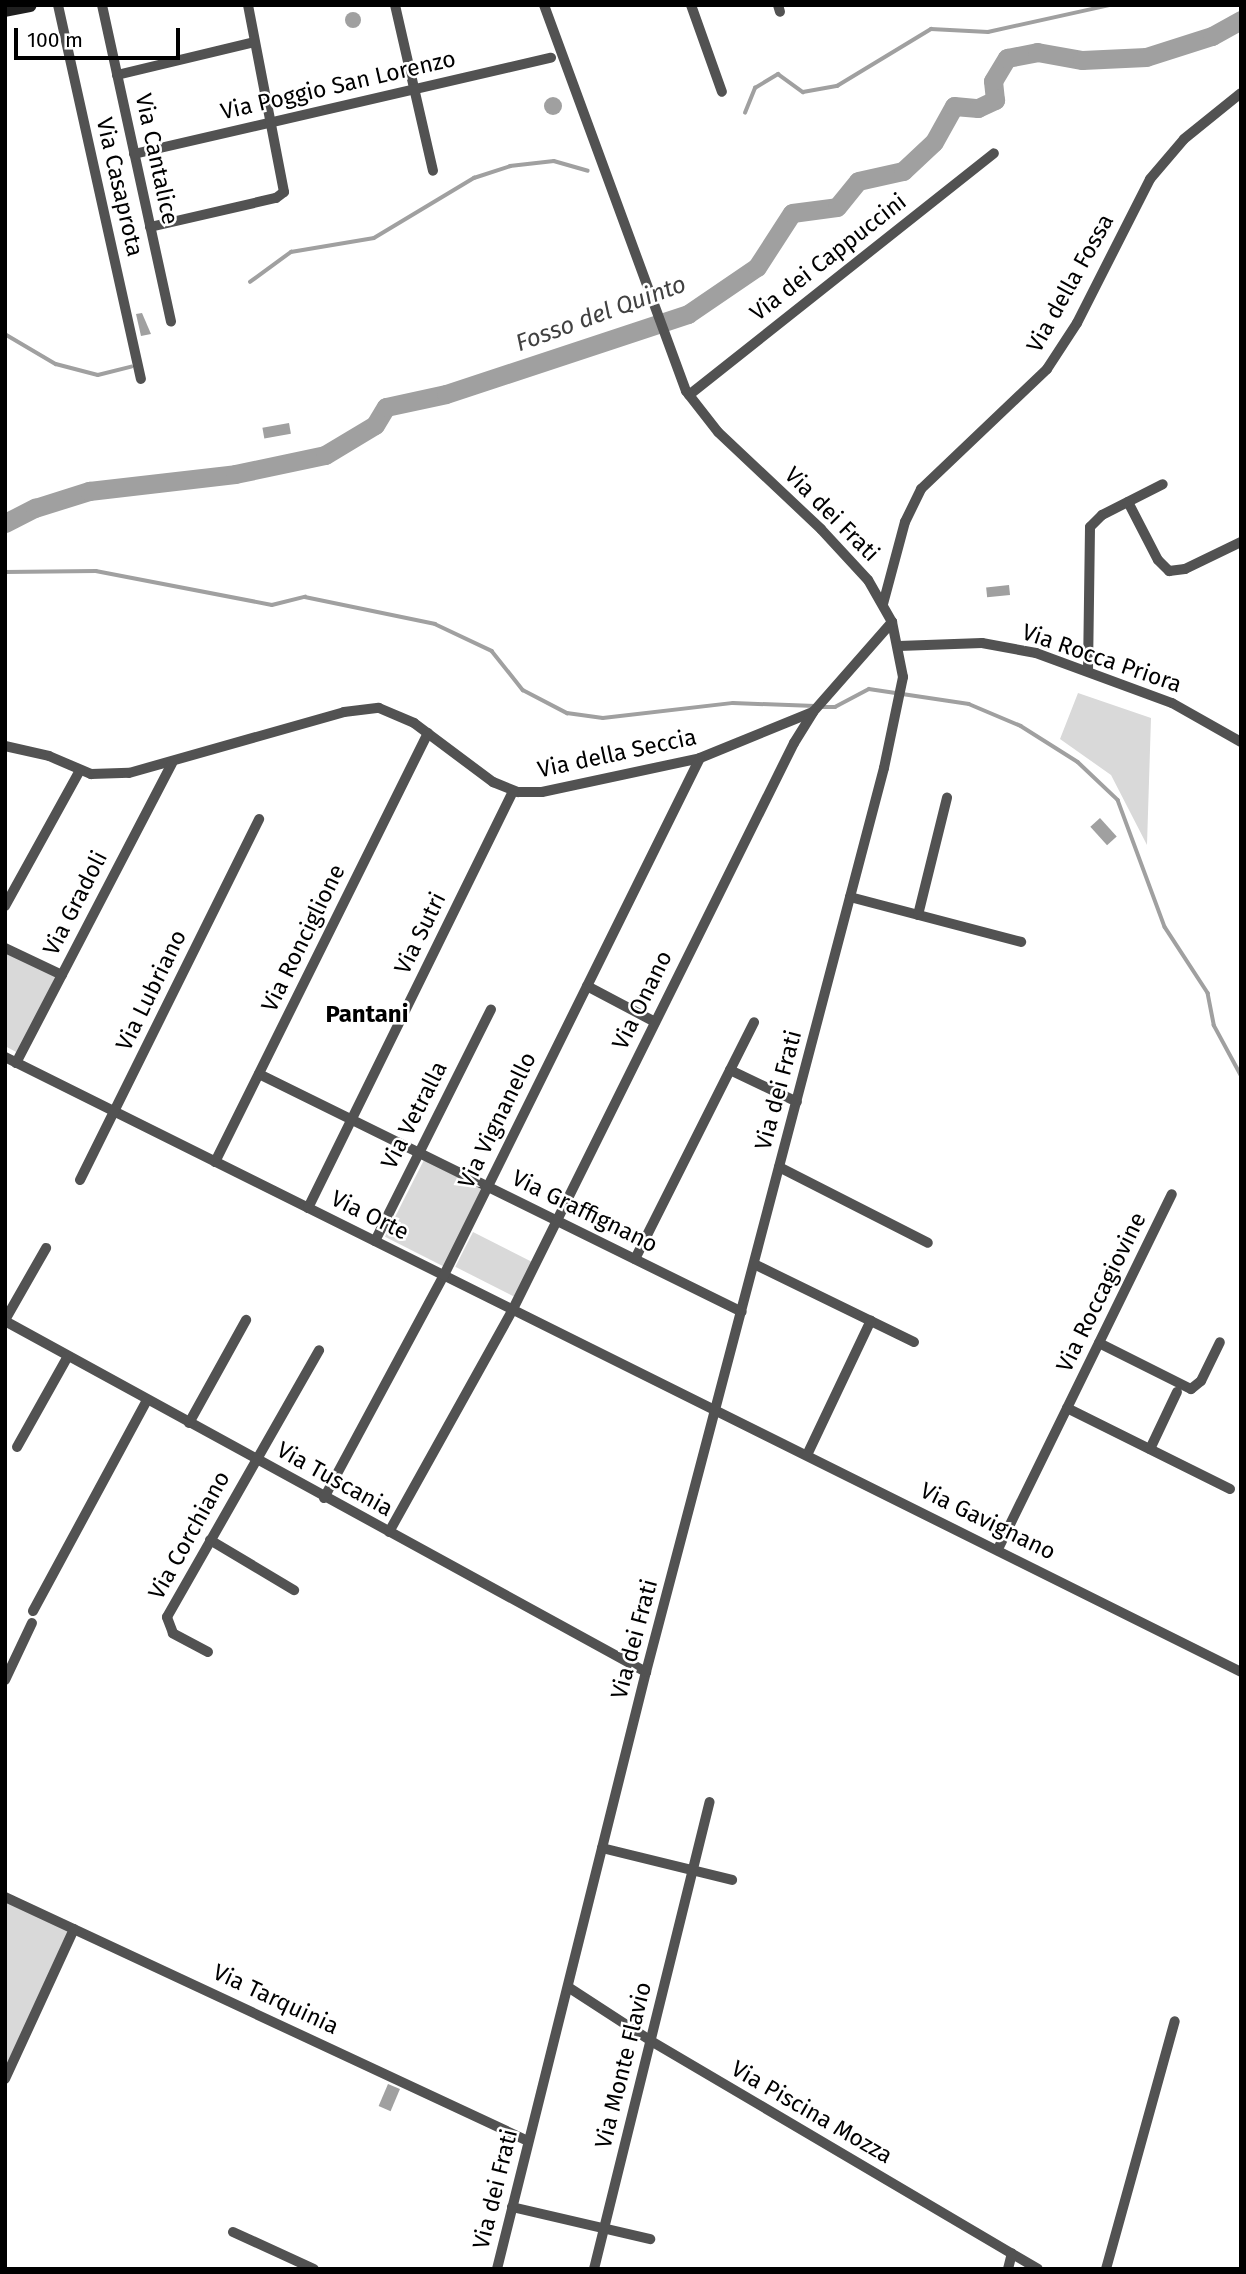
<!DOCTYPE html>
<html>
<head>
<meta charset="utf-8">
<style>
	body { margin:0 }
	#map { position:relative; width:1246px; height:2274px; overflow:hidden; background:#fff; font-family:"Fira Sans",sans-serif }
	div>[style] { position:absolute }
	.green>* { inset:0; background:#d9d9d9; transform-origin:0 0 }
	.water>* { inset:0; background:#a0a0a0; transform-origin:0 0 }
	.round { border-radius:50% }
	.stream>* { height:3.5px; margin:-1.75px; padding:0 1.75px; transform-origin:1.75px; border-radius:1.75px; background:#a0a0a0 }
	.river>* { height:19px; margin:-9.5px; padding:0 9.5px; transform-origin:9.5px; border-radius:9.5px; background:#a0a0a0 }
	.minor>* { height:10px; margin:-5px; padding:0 5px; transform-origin:5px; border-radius:5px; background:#525252 }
	.secondary>* { height:14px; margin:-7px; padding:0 7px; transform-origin:7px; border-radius:7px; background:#1f1f1f }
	span { translate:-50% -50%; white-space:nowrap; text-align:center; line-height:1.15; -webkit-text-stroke:5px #fff; paint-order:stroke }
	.street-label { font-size:23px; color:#000 }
	.water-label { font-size:24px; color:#414141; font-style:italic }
	.neighbourhood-label { font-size:24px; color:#000; font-weight:700 }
	.frame { position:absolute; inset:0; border:7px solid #000; pointer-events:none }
	.scale { position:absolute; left:14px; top:28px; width:166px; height:32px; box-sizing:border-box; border:4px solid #000; border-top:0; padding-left:9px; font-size:21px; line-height:24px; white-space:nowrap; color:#000; -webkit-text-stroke:5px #fff; paint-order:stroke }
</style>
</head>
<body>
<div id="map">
	<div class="green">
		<i style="clip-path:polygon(1078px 693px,1151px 718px,1147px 845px,1111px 775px,1060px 739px)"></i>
		<i style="clip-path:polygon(5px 949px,56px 975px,18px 1053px,5px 1046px)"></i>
		<i style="left:424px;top:1160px;width:66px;height:86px;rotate:27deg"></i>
		<i style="left:473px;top:1232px;width:68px;height:39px;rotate:27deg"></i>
		<i style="clip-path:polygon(5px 1900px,69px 1930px,5px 2069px)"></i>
	</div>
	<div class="water">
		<i class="round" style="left:345px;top:12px;width:16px;height:16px"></i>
		<i class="round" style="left:544px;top:97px;width:18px;height:18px"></i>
		<i style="clip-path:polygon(142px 313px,151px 334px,141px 336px,136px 314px)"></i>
		<i style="left:289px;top:423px;width:11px;height:27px;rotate:80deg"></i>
		<i style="left:1009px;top:585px;width:10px;height:23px;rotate:84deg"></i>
		<i style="left:1100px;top:818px;width:25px;height:13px;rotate:48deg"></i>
		<i style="left:388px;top:2084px;width:13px;height:24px;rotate:23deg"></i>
	</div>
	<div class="stream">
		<i style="left:745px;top:113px;width:27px;rotate:-68deg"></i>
		<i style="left:755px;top:88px;width:27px;rotate:-31deg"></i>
		<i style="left:778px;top:74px;width:31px;rotate:36deg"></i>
		<i style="left:803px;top:92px;width:35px;rotate:-10deg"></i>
		<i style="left:837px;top:86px;width:110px;rotate:-31.2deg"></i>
		<i style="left:931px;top:29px;width:57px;rotate:3deg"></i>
		<i style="left:988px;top:32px;width:125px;rotate:-12.5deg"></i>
		<i style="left:250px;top:282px;width:51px;rotate:-36.2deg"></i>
		<i style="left:291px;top:252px;width:84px;rotate:-9.6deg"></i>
		<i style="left:374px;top:238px;width:117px;rotate:-31deg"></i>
		<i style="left:474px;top:178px;width:38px;rotate:-18deg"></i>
		<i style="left:510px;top:166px;width:44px;rotate:-6.5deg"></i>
		<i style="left:554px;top:161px;width:35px;rotate:16deg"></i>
		<i style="left:5px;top:334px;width:59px;rotate:30.5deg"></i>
		<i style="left:56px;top:364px;width:43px;rotate:14.7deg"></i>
		<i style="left:98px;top:375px;width:34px;rotate:-14deg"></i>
		<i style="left:5px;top:572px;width:91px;rotate:-0.6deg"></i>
		<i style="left:96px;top:571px;width:179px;rotate:10.9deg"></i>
		<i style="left:272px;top:605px;width:34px;rotate:-14deg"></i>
		<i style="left:305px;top:597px;width:133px;rotate:11.7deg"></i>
		<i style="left:435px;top:624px;width:63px;rotate:25.3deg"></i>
		<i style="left:492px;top:651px;width:50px;rotate:51.5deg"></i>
		<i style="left:523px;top:690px;width:50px;rotate:27.6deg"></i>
		<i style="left:567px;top:713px;width:36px;rotate:8deg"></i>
		<i style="left:603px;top:718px;width:131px;rotate:-6.6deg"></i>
		<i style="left:733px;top:703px;width:82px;rotate:2.1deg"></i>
		<i style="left:823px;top:707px;width:12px"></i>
		<i style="left:835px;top:707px;width:38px;rotate:-28deg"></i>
		<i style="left:869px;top:689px;width:101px;rotate:8.5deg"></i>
		<i style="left:969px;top:704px;width:56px;rotate:22.9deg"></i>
		<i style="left:1021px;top:726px;width:67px;rotate:32.3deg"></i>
		<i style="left:1078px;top:762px;width:55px;rotate:43.5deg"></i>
		<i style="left:1118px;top:800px;width:135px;rotate:69.7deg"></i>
		<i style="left:1165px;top:927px;width:79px;rotate:56.9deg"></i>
		<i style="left:1208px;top:993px;width:33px;rotate:79deg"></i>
		<i style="left:1214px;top:1025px;width:57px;rotate:61.6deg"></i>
	</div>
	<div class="river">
		<i style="left:5px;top:523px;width:34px;rotate:-27deg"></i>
		<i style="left:35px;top:508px;width:57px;rotate:-17.5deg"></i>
		<i style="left:89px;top:491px;width:147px;rotate:-6.6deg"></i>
		<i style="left:235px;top:474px;width:92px;rotate:-11.9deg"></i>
		<i style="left:325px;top:455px;width:58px;rotate:-31deg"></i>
		<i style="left:375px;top:425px;width:21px;rotate:-59deg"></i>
		<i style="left:386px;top:407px;width:61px;rotate:-12.2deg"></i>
		<i style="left:446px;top:394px;width:255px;rotate:-18.3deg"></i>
		<i style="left:688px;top:314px;width:83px;rotate:-34.3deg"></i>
		<i style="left:757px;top:267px;width:64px;rotate:-57.1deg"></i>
		<i style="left:792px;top:213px;width:45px;rotate:-7.6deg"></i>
		<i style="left:837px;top:207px;width:33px;rotate:-51deg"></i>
		<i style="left:858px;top:181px;width:46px;rotate:-12.5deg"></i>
		<i style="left:903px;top:171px;width:42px;rotate:-43.1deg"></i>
		<i style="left:934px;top:142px;width:41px;rotate:-60.9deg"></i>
		<i style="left:954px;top:106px;width:24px;rotate:5deg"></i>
		<i style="left:978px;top:108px;width:19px;rotate:-25deg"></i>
		<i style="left:995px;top:100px;width:19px;rotate:-96deg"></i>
		<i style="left:993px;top:81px;width:27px;rotate:-59deg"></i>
		<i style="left:1007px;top:58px;width:31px;rotate:-11deg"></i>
		<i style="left:1037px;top:52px;width:46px;rotate:10.1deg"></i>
		<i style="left:1082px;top:60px;width:64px;rotate:-2.7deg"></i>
		<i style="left:1146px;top:57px;width:69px;rotate:-17.7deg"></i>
		<i style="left:1212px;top:36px;width:33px;rotate:-29deg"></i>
	</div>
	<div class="minor">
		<i style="left:58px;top:5px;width:383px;rotate:77.5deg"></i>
		<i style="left:102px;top:5px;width:324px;rotate:77.7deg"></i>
		<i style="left:395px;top:5px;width:170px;rotate:77.1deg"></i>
		<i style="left:691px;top:5px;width:92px;rotate:70.4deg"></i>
		<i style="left:778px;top:5px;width:7px;rotate:74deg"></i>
		<i style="left:117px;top:75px;width:141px;rotate:-13.5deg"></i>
		<i style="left:134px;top:154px;width:428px;rotate:-13deg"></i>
		<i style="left:150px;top:227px;width:129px;rotate:-13deg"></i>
		<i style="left:276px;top:198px;width:10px;rotate:-37deg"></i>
		<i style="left:284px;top:192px;width:190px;rotate:-100.9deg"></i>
		<i style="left:689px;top:395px;width:389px;rotate:-38.4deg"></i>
		<i style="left:1128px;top:502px;width:65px;rotate:62.7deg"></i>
		<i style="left:1158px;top:560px;width:16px;rotate:45deg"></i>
		<i style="left:1169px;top:571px;width:16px;rotate:-7deg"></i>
		<i style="left:1185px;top:569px;width:62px;rotate:-25.7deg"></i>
		<i style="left:883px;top:604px;width:85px;rotate:-75deg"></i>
		<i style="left:905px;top:522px;width:37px;rotate:-64deg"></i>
		<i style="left:921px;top:489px;width:174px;rotate:-43.6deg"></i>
		<i style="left:1047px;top:369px;width:55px;rotate:-56.9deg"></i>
		<i style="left:1077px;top:323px;width:161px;rotate:-63.1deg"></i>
		<i style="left:1150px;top:179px;width:52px;rotate:-49.6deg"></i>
		<i style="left:1184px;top:139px;width:73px;rotate:-38.9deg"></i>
		<i style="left:899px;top:646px;width:83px;rotate:-2.1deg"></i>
		<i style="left:982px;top:643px;width:55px;rotate:10.5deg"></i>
		<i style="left:1036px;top:653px;width:145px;rotate:20.2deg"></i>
		<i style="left:1172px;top:703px;width:79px;rotate:29.5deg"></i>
		<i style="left:1088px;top:671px;width:144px;rotate:-89.2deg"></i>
		<i style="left:1090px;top:527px;width:17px;rotate:-45deg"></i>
		<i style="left:1102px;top:515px;width:68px;rotate:-26.9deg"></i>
		<i style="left:5px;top:746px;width:45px;rotate:12.8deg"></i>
		<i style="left:49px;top:756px;width:46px;rotate:23.2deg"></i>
		<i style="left:91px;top:774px;width:38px;rotate:-2deg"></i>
		<i style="left:129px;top:773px;width:223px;rotate:-15.8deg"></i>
		<i style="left:344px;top:712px;width:35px;rotate:-7deg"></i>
		<i style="left:379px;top:708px;width:38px;rotate:23deg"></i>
		<i style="left:414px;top:723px;width:99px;rotate:36.8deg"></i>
		<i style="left:493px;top:782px;width:27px;rotate:22deg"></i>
		<i style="left:518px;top:792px;width:24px"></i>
		<i style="left:542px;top:792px;width:162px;rotate:-12.1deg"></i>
		<i style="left:700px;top:758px;width:122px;rotate:-22.2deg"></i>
		<i style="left:813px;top:712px;width:120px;rotate:-48.7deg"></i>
		<i style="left:850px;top:897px;width:177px;rotate:14.7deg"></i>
		<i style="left:5px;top:906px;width:155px;rotate:-61.1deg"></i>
		<i style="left:918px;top:915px;width:121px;rotate:-76.1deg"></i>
		<i style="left:5px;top:948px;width:63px;rotate:25.3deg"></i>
		<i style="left:587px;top:986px;width:77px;rotate:27.9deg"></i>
		<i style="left:5px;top:1057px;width:1381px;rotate:26.45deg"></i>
		<i style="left:16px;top:1063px;width:338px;rotate:-62.5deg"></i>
		<i style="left:730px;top:1070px;width:74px;rotate:25.5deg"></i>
		<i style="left:259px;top:1074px;width:538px;rotate:26.23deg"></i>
		<i style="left:215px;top:1162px;width:479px;rotate:-63.6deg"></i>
		<i style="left:779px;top:1167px;width:167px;rotate:27deg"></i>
		<i style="left:80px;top:1180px;width:403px;rotate:-63.6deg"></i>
		<i style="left:308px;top:1208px;width:465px;rotate:-63.8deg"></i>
		<i style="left:375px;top:1241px;width:259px;rotate:-63.4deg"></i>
		<i style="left:635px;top:1259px;width:265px;rotate:-63.3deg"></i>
		<i style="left:754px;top:1264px;width:178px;rotate:26deg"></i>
		<i style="left:5px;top:1320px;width:83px;rotate:-60.3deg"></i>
		<i style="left:5px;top:1321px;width:731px;rotate:28.7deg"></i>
		<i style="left:1099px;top:1343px;width:103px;rotate:26.6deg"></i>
		<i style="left:1191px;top:1389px;width:13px;rotate:-39deg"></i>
		<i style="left:1201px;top:1381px;width:43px;rotate:-64deg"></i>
		<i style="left:1067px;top:1408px;width:182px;rotate:26.4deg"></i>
		<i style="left:189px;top:1423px;width:118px;rotate:-61deg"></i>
		<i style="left:17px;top:1447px;width:104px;rotate:-60.7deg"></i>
		<i style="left:1150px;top:1449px;width:63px;rotate:-64.7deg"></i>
		<i style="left:807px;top:1455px;width:149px;rotate:-64.6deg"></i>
		<i style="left:324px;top:1498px;width:253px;rotate:-61.7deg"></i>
		<i style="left:444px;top:1275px;width:577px;rotate:-63.66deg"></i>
		<i style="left:389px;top:1532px;width:255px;rotate:-60.9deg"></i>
		<i style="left:513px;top:1309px;width:632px;rotate:-63.6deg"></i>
		<i style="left:794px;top:743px;width:36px;rotate:-58deg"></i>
		<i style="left:210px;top:1540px;width:98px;rotate:30.8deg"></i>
		<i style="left:998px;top:1549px;width:395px;rotate:-63.9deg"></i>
		<i style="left:33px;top:1611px;width:240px;rotate:-61.6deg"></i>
		<i style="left:208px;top:1652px;width:40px;rotate:-152deg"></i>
		<i style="left:173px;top:1633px;width:17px;rotate:-111deg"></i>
		<i style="left:167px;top:1617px;width:307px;rotate:-60.3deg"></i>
		<i style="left:5px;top:1680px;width:63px;rotate:-64.7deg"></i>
		<i style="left:602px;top:1848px;width:134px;rotate:13.8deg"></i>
		<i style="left:5px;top:1897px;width:577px;rotate:25.01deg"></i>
		<i style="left:568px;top:1987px;width:99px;rotate:33deg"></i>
		<i style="left:651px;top:2041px;width:449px;rotate:30.5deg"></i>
		<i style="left:5px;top:2079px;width:165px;rotate:-65.3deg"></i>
		<i style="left:512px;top:2207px;width:142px;rotate:13.1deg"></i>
		<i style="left:233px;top:2232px;width:89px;rotate:24.6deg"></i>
		<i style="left:497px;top:2269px;width:615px;rotate:-75.99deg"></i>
		<i style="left:646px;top:1672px;width:935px;rotate:-75.25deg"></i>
		<i style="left:884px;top:768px;width:93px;rotate:-78.2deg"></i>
		<i style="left:903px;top:677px;width:56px;rotate:-101.3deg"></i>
		<i style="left:892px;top:622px;width:48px;rotate:-119.7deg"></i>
		<i style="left:868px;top:580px;width:69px;rotate:-132.7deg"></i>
		<i style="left:821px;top:529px;width:141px;rotate:-136.7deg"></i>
		<i style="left:718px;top:432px;width:52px;rotate:-128deg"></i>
		<i style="left:686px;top:391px;width:411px;rotate:-110.2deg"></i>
		<i style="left:594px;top:2269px;width:481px;rotate:-76.1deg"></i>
		<i style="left:1008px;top:2269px;width:16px;rotate:-76deg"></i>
		<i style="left:1106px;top:2269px;width:257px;rotate:-74.5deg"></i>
	</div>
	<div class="secondary">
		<i style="left:5px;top:10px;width:25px;rotate:-11deg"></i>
	</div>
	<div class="street-label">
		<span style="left:338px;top:85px;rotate:-13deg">Via Poggio San Lorenzo</span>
		<span style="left:157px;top:159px;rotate:78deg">Via Cantalice</span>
		<span style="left:120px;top:187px;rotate:77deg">Via Casaprota</span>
		<span style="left:828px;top:257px;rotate:-38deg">Via dei Cappuccini</span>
		<span style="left:1070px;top:283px;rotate:-61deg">Via della Fossa</span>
		<span style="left:832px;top:514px;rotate:45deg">Via dei Frati</span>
		<span style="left:1102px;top:658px;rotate:19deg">Via Rocca Priora</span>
		<span style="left:617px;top:753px;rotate:-12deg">Via della Seccia</span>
		<span style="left:75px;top:903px;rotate:-63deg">Via Gradoli</span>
		<span style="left:420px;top:933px;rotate:-64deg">Via Sutri</span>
		<span style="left:303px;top:938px;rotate:-64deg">Via Ronciglione</span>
		<span style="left:151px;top:990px;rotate:-64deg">Via Lubriano</span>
		<span style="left:642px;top:1000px;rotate:-64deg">Via Onano</span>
		<span style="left:778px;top:1090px;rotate:-75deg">Via dei Frati</span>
		<span style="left:414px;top:1115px;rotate:-63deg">Via Vetralla</span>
		<span style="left:497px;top:1120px;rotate:-64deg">Via Vignanello</span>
		<span style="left:585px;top:1211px;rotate:26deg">Via Graffignano</span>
		<span style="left:370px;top:1215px;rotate:26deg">Via Orte</span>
		<span style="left:1101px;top:1292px;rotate:-64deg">Via Roccagiovine</span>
		<span style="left:335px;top:1479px;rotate:29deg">Via Tuscania</span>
		<span style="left:988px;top:1521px;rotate:26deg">Via Gavignano</span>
		<span style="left:189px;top:1535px;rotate:-61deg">Via Corchiano</span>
		<span style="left:634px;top:1639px;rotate:-75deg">Via dei Frati</span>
		<span style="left:276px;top:1999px;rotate:25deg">Via Tarquinia</span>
		<span style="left:623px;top:2065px;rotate:-76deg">Via Monte Flavio</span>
		<span style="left:812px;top:2112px;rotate:30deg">Via Piscina Mozza</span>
		<span style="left:495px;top:2189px;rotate:-76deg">Via dei Frati</span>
	</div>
	<div class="water-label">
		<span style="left:601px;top:314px;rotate:-20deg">Fosso del Quinto</span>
	</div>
	<div class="neighbourhood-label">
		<span style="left:367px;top:1015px">Pantani</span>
	</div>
	<div class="frame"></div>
	<div class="scale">100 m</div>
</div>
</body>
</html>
